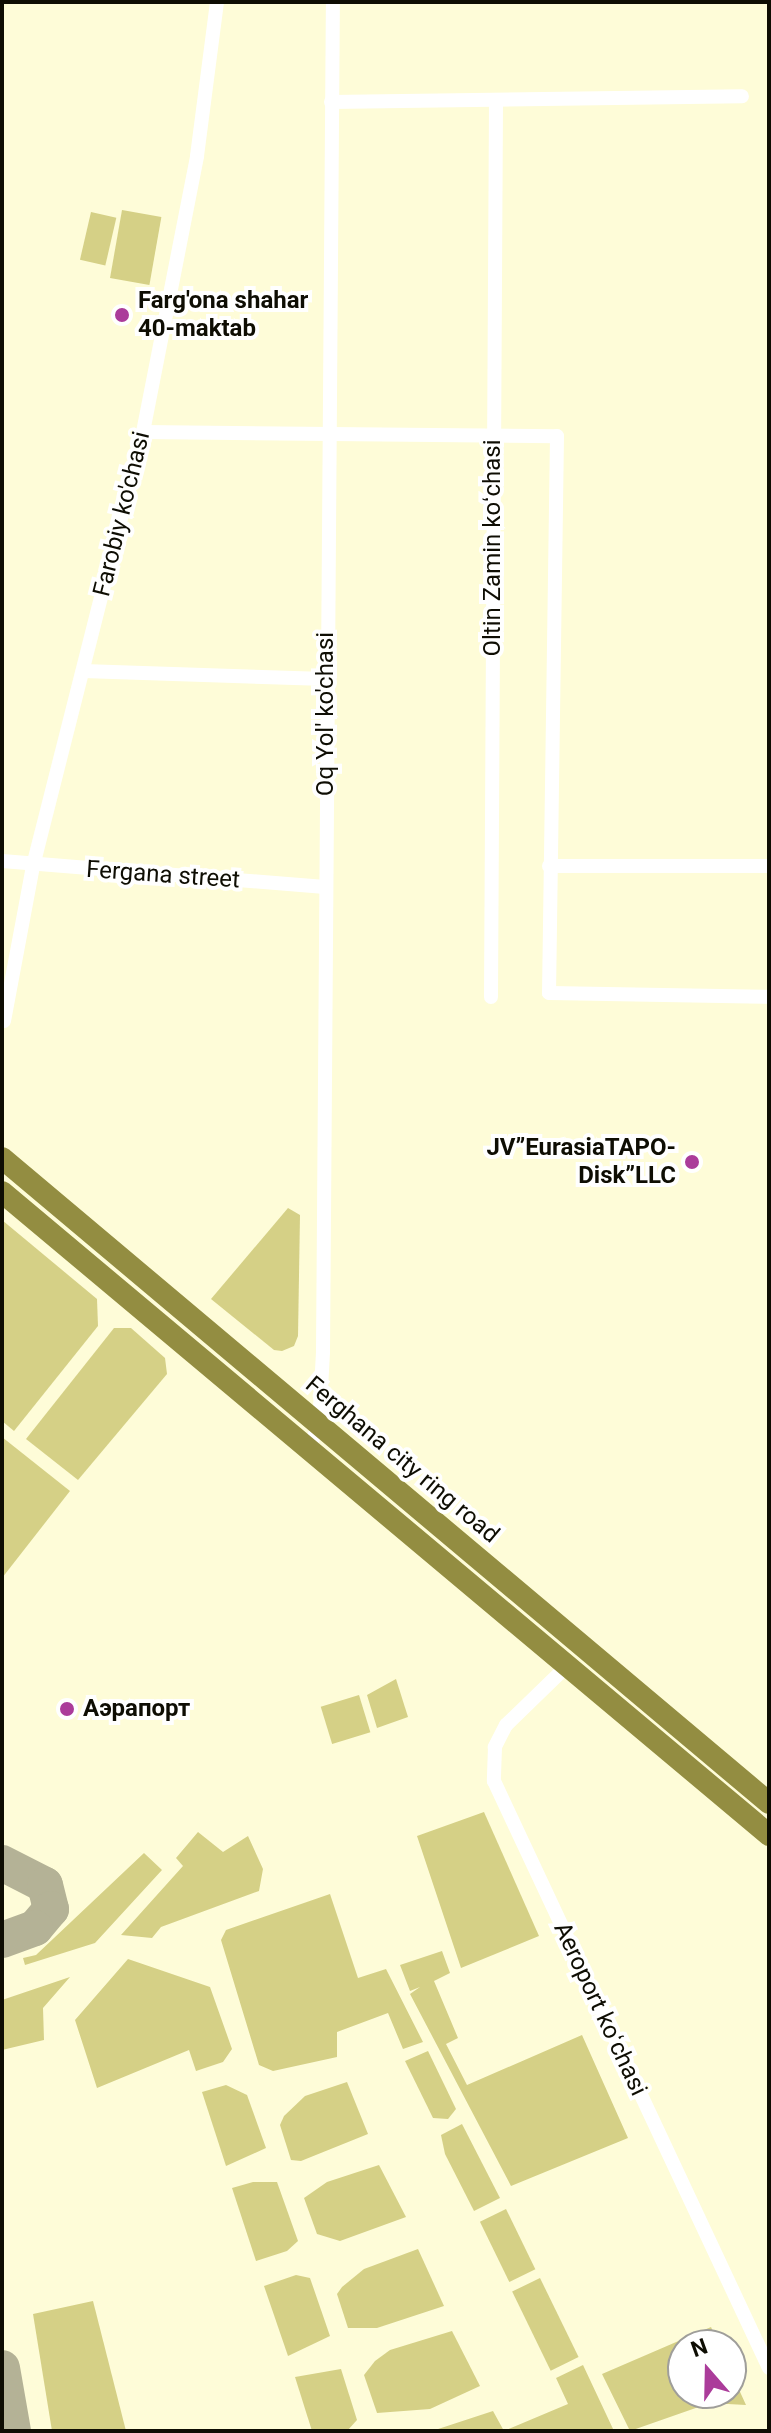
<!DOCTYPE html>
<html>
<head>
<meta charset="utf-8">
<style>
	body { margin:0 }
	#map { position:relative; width:771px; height:2433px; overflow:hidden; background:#fefcd8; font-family:Roboto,sans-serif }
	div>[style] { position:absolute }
	.green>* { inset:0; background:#d5d086; transform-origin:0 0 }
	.taxiway>* { height:36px; margin:-18px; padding:0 18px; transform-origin:18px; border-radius:18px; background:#b4b296 }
	.minor>* { height:14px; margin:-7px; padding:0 7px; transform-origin:7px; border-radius:7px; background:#fff }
	.highway>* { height:22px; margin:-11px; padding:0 11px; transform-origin:11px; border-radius:11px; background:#938d41 }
	.dots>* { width:22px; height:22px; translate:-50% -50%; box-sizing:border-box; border:4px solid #fff; border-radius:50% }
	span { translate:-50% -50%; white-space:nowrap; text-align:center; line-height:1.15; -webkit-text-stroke:8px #fff; paint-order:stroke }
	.poi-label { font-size:24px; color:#0e0d03; font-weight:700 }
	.left { translate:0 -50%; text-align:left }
	.right { translate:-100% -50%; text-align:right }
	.street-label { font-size:24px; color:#0e0d03 }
	.frame { position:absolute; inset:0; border:4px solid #0e0d03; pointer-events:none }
	.north { position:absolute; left:667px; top:2329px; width:80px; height:80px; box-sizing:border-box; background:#fff; border:2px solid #9f9e9a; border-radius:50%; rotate:340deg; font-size:22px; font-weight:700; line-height:32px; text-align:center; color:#0e0d03 }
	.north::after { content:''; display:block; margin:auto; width:28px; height:36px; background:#ab3c9a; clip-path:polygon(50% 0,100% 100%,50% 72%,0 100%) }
</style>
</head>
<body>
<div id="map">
	<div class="green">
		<i style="left:122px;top:210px;width:40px;height:69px;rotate:10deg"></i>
		<i style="left:91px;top:212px;width:26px;height:49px;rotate:13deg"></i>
		<i style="clip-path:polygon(288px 1208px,300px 1215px,298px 1336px,294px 1346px,282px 1351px,274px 1350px,211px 1299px)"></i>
		<i style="clip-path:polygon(2px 1220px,97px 1299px,98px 1326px,14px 1431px,2px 1421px)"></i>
		<i style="clip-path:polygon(114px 1328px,131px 1328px,165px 1358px,167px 1374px,78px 1480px,26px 1439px)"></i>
		<i style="clip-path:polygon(2px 1437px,70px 1491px,2px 1578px)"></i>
		<i style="clip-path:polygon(396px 1679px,408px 1717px,377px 1728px,367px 1695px)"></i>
		<i style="left:359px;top:1695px;width:39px;height:40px;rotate:73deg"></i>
		<i style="clip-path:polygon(484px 1812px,539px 1936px,461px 1968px,417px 1836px)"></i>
		<i style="clip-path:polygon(198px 1832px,223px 1852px,248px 1836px,263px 1869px,259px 1891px,161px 1927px,152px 1938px,121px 1935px,183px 1866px,176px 1858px)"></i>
		<i style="clip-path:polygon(144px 1853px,162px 1870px,95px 1943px,25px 1965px,23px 1958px,36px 1955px)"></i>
		<i style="clip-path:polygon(330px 1894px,358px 1978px,386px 1969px,423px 2042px,403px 2049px,388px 2013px,337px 2032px,337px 2057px,273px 2071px,259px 2065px,221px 1940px,226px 1930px)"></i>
		<i style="clip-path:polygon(442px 1951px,450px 1973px,434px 1981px,458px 2038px,446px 2044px,467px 2085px,582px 2035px,628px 2138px,511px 2186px,410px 1994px,420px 1987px,410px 1991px,400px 1965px)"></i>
		<i style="clip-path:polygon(128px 1959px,210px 1987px,232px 2049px,223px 2062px,196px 2071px,189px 2050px,97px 2088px,75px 2020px)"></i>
		<i style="clip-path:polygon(70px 1977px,43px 2008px,44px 2040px,2px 2050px,2px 2000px)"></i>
		<i style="clip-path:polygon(428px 2051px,456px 2109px,448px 2119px,433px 2118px,405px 2061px)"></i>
		<i style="clip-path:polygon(347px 2082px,368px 2134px,301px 2161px,291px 2160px,280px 2125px,284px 2116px,305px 2096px)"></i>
		<i style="clip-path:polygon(226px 2085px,247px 2095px,266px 2148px,226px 2166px,202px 2092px)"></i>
		<i style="clip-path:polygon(462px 2124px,500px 2198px,474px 2211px,445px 2154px,441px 2135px)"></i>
		<i style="clip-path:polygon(379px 2165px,406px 2217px,340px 2241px,317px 2234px,304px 2198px,327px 2182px)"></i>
		<i style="clip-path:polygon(253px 2182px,277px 2182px,298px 2241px,287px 2251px,256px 2261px,232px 2188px)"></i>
		<i style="left:506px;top:2209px;width:67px;height:29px;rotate:64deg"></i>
		<i style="clip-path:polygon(418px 2249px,444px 2306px,377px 2328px,348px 2328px,337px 2294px,342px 2287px,364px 2269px)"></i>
		<i style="clip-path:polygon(296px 2275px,310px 2278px,330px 2336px,288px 2356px,264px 2286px)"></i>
		<i style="left:540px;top:2278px;width:88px;height:31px;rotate:64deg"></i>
		<i style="clip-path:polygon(93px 2301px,126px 2431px,52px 2431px,33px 2314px)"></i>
		<i style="clip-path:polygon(711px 2327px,719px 2345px,683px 2345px,683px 2393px,731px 2393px,731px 2372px,746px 2405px,710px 2403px,630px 2431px,602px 2374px)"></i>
		<i style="clip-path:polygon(452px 2331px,480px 2386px,430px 2409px,377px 2413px,364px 2375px,375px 2361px,390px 2350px)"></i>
		<i style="clip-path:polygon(583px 2365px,614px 2431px,432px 2431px,493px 2411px,504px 2431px,568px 2404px,556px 2378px)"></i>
		<i style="clip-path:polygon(341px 2369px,357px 2420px,347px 2431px,312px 2431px,295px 2377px)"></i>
	</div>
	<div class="taxiway">
		<i style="left:2px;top:1863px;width:48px;rotate:27.1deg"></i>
		<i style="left:45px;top:1885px;width:25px;rotate:76deg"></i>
		<i style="left:51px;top:1909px;width:25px;rotate:130deg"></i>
		<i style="left:35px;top:1928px;width:35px;rotate:160deg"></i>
		<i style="left:2px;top:2368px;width:64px;rotate:80.1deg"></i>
	</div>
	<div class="minor">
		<i style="left:331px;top:102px;width:411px;rotate:-0.8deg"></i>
		<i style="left:143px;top:432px;width:414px;rotate:0.6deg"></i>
		<i style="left:557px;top:436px;width:557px;rotate:90.82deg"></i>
		<i style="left:549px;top:993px;width:220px;rotate:1deg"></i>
		<i style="left:83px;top:671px;width:243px;rotate:1.9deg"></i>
		<i style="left:2px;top:861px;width:324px;rotate:4.6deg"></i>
		<i style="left:549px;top:866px;width:220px"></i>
		<i style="left:491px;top:997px;width:897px;rotate:-89.68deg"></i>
		<i style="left:4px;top:1021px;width:158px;rotate:-79.4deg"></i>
		<i style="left:33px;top:866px;width:448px;rotate:-75.8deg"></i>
		<i style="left:143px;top:432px;width:281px;rotate:-78.9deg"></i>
		<i style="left:197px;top:156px;width:155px;rotate:-82.6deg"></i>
		<i style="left:309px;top:1447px;width:23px;rotate:-65deg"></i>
		<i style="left:319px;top:1426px;width:74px;rotate:-86.9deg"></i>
		<i style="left:323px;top:1352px;width:1350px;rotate:-89.58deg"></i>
		<i style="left:568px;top:1665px;width:86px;rotate:135.9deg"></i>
		<i style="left:506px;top:1725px;width:25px;rotate:117deg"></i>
		<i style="left:495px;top:1747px;width:34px;rotate:92deg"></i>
		<i style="left:494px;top:1781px;width:648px;rotate:64.9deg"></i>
	</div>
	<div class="highway">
		<i style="left:2px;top:1158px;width:1002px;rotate:40.06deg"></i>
		<i style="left:2px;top:1192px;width:1001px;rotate:39.97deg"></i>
	</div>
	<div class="dots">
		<i style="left:122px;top:315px;background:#ab3c9a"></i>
		<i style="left:692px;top:1162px;background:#ab3c9a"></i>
		<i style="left:67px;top:1709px;background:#ab3c9a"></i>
	</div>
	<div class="poi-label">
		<span class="left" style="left:138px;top:315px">Farg'ona shahar<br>40-maktab</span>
		<span class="right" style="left:676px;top:1162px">JV”EurasiaTAPO-<br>Disk”LLC</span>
		<span class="left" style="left:83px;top:1709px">Аэрапорт</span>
	</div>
	<div class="street-label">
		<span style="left:122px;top:514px;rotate:-76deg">Farobiy ko'chasi</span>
		<span style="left:493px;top:548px;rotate:-90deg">Oltin Zamin koʻchasi</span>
		<span style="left:326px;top:714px;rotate:-90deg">Oq Yol' ko'chasi</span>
		<span style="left:163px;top:875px;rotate:4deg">Fergana street</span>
		<span style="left:402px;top:1460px;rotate:40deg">Ferghana city ring road</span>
		<span style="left:600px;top:2009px;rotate:65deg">Aeroport koʻchasi</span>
	</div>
	<div class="frame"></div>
	<div class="north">N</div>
</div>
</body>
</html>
